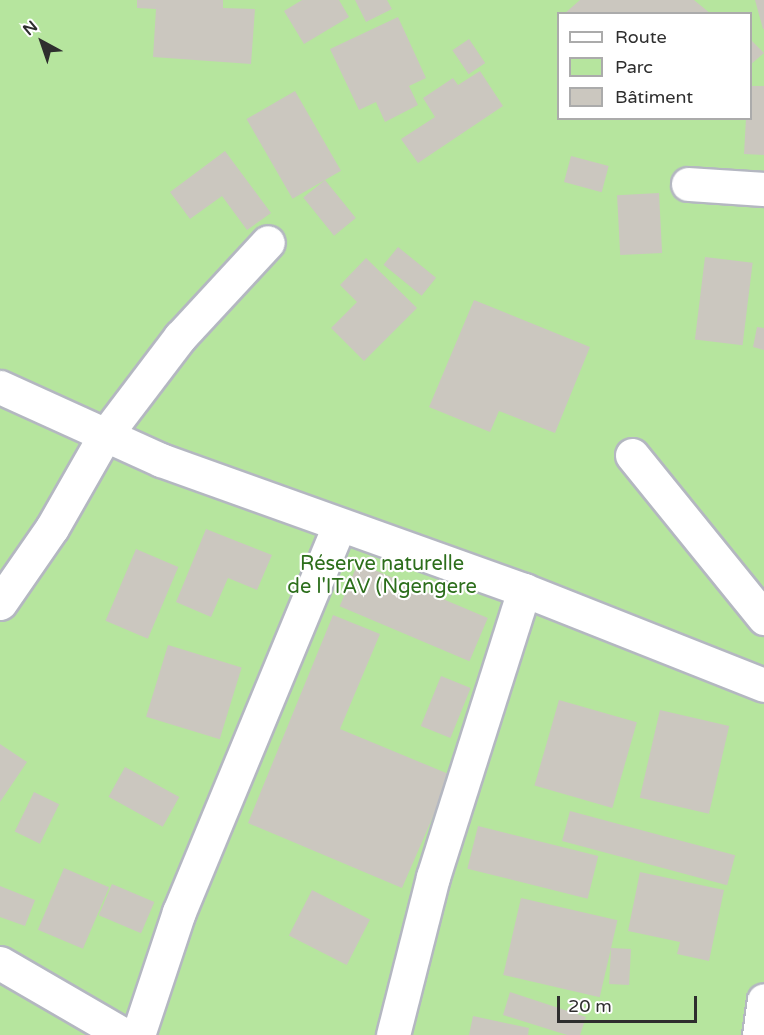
<!DOCTYPE html>
<html>
<head>
<meta charset="utf-8">
<style>
	body { margin:0 }
	#map { position:relative; width:764px; height:1035px; overflow:hidden; background:#efe9e1; font-family:"Varela Round",sans-serif }
	div>[style] { position:absolute }
	.green>* { inset:0; background:#b6e59e }
	.building>* { inset:0; background:#cbc7bf; transform-origin:0 0 }
	.roads { filter:drop-shadow(2px 0 #b4b7c1) drop-shadow(-2px 0 #b4b7c1) drop-shadow(0 2px #b4b7c1) drop-shadow(0 -2px #b4b7c1) }
	.minor>* { height:33px; margin:-16.5px; padding:0 16.5px; transform-origin:16.5px; border-radius:16.5px; background:#fff }
	span { translate:-50% -50%; white-space:nowrap; text-align:center; line-height:1.15; -webkit-text-stroke:4.5px #fff; paint-order:stroke }
	.park-label { font-size:20px; color:#2c6e1b }
	.legend { position:absolute; left:557px; top:12px; width:195px; height:108px; box-sizing:border-box; background:#fff; border:2px solid #ababab; margin:0; padding:8px 10px; list-style:none; font-size:18px; color:#2e2e2e }
	.legend li { display:flex; align-items:center; gap:12px; height:30px }
	.legend b { width:30px; border:2px solid #ababab }
	.north { position:absolute; left:12px; top:12px; width:60px; height:60px; -webkit-text-stroke:4px #fff; paint-order:stroke; rotate:320deg; font-size:16px; font-weight:700; line-height:24px; text-align:center; color:#2e2e2e }
	.north::after { content:''; display:block; margin:auto; width:21px; height:27px; background:#2e2e2e; clip-path:polygon(50% 0,100% 100%,50% 72%,0 100%) }
	.scale { position:absolute; left:557px; top:996px; width:140px; height:27px; box-sizing:border-box; border:3px solid #2e2e2e; border-top:0; padding-left:8px; font-size:18px; line-height:21px; white-space:nowrap; color:#2e2e2e; -webkit-text-stroke:4px #fff; paint-order:stroke }
</style>
</head>
<body>
<div id="map">
	<div class="green">
		<i style="clip-path:polygon(evenodd,0 0,764px 0,764px 1035px,0 1035px,0 0,558px 14px,750px 14px,750px 118px,558px 118px,558px 14px)"></i>
	</div>
	<div class="building">
		<i style="clip-path:polygon(137px 0,223px 0,223px 8px,255px 9px,251px 64px,153px 57px,156px 9px,137px 8px)"></i>
		<i style="clip-path:polygon(302px 0,339px 0,349px 17px,304px 44px,284px 11px)"></i>
		<i style="clip-path:polygon(355px 0,387px 0,392px 9px,366px 22px)"></i>
		<i style="clip-path:polygon(580px 0,694px 0,711px 14px,564px 14px)"></i>
		<i style="clip-path:polygon(755px 0,764px 0,764px 29px,763px 29px)"></i>
		<i style="clip-path:polygon(398px 17px,426px 78px,409px 86px,418px 105px,385px 122px,376px 102px,359px 110px,330px 49px)"></i>
		<i style="left:469px;top:39px;width:29px;height:20px;rotate:56deg"></i>
		<i style="clip-path:polygon(750px 39px,764px 53px,750px 65px)"></i>
		<i style="clip-path:polygon(480px 71px,503px 106px,418px 163px,401px 139px,435px 117px,423px 98px,453px 78px,458px 85px)"></i>
		<i style="clip-path:polygon(750px 86px,764px 86px,764px 155px,744px 154px,746px 118px,750px 118px)"></i>
		<i style="left:295px;top:91px;width:92px;height:56px;rotate:60deg"></i>
		<i style="clip-path:polygon(225px 151px,271px 213px,247px 230px,222px 196px,190px 219px,170px 192px)"></i>
		<i style="left:571px;top:156px;width:39px;height:27px;rotate:15deg"></i>
		<i style="left:325px;top:180px;width:49px;height:28px;rotate:51deg"></i>
		<i style="left:659px;top:193px;width:60px;height:42px;rotate:87deg"></i>
		<i style="left:398px;top:247px;width:49px;height:23px;rotate:39deg"></i>
		<i style="left:705px;top:257px;width:48px;height:83px;rotate:7deg"></i>
		<i style="clip-path:polygon(366px 258px,417px 308px,364px 361px,331px 328px,357px 302px,340px 285px)"></i>
		<i style="clip-path:polygon(474px 300px,590px 347px,555px 433px,499px 411px,490px 432px,429px 407px)"></i>
		<i style="clip-path:polygon(757px 327px,764px 328px,764px 350px,753px 347px)"></i>
		<i style="clip-path:polygon(206px 529px,272px 555px,257px 590px,228px 578px,211px 617px,176px 602px)"></i>
		<i style="left:136px;top:549px;width:46px;height:78px;rotate:23deg"></i>
		<i style="left:358px;top:563px;width:141px;height:47px;rotate:23deg"></i>
		<i style="clip-path:polygon(333px 615px,380px 634px,340px 729px,451px 775px,402px 888px,248px 823px)"></i>
		<i style="left:168px;top:645px;width:77px;height:75px;rotate:17deg"></i>
		<i style="left:441px;top:676px;width:32px;height:54px;rotate:22deg"></i>
		<i style="left:559px;top:700px;width:81px;height:89px;rotate:16deg"></i>
		<i style="left:660px;top:710px;width:71px;height:90px;rotate:13deg"></i>
		<i style="clip-path:polygon(0 744px,27px 762px,0 802px)"></i>
		<i style="left:125px;top:767px;width:62px;height:34px;rotate:29deg"></i>
		<i style="left:34px;top:792px;width:28px;height:44px;rotate:26deg"></i>
		<i style="left:570px;top:811px;width:171px;height:31px;rotate:15deg"></i>
		<i style="left:478px;top:826px;width:124px;height:44px;rotate:14deg"></i>
		<i style="left:64px;top:868px;width:49px;height:67px;rotate:23deg"></i>
		<i style="clip-path:polygon(640px 872px,724px 890px,709px 961px,677px 954px,680px 942px,628px 931px)"></i>
		<i style="left:112px;top:884px;width:46px;height:34px;rotate:23deg"></i>
		<i style="clip-path:polygon(0 886px,35px 900px,25px 926px,0 917px)"></i>
		<i style="left:312px;top:890px;width:65px;height:51px;rotate:27deg"></i>
		<i style="left:521px;top:898px;width:99px;height:79px;rotate:13deg"></i>
		<i style="left:611px;top:948px;width:20px;height:36px;rotate:3deg"></i>
		<i style="clip-path:polygon(510px 992px,586px 1017px,580px 1035px,567px 1035px,503px 1015px)"></i>
		<i style="clip-path:polygon(473px 1016px,529px 1028px,528px 1035px,469px 1035px)"></i>
	</div>
	<div class="roads">
		<div class="minor">
			<i style="left:688px;top:184px;width:76px;rotate:3.8deg"></i>
			<i style="left:0;top:387px;width:177px;rotate:24.4deg"></i>
			<i style="left:161px;top:460px;width:386px;rotate:19.7deg"></i>
			<i style="left:524px;top:590px;width:258px;rotate:21.6deg"></i>
			<i style="left:632px;top:455px;width:210px;rotate:51deg"></i>
			<i style="left:0;top:603px;width:91px;rotate:-55.3deg"></i>
			<i style="left:52px;top:528px;width:105px;rotate:-60.3deg"></i>
			<i style="left:104px;top:437px;width:126px;rotate:-52.8deg"></i>
			<i style="left:180px;top:337px;width:129px;rotate:-47.2deg"></i>
			<i style="left:0;top:963px;width:143px;rotate:30.1deg"></i>
			<i style="left:138px;top:1035px;width:130px;rotate:-71.6deg"></i>
			<i style="left:179px;top:912px;width:419px;rotate:-67.5deg"></i>
			<i style="left:393px;top:1035px;width:163px;rotate:-75.8deg"></i>
			<i style="left:433px;top:877px;width:301px;rotate:-72.4deg"></i>
			<i style="left:759px;top:1035px;width:35px;rotate:-82deg"></i>
		</div>
	</div>
	<div class="park-label">
		<span style="left:382px;top:576px">Réserve naturelle<br>de l'ITAV (Ngengere</span>
	</div>
	<ul class="legend">
	<li><b style="height:8px;background:#fff"></b>Route</li>
	<li><b style="height:16px;background:#b6e59e"></b>Parc</li>
	<li><b style="height:16px;background:#cbc7bf"></b>Bâtiment</li>
	</ul>
	<div class="north">N</div>
	<div class="scale">20 m</div>
</div>
</body>
</html>
